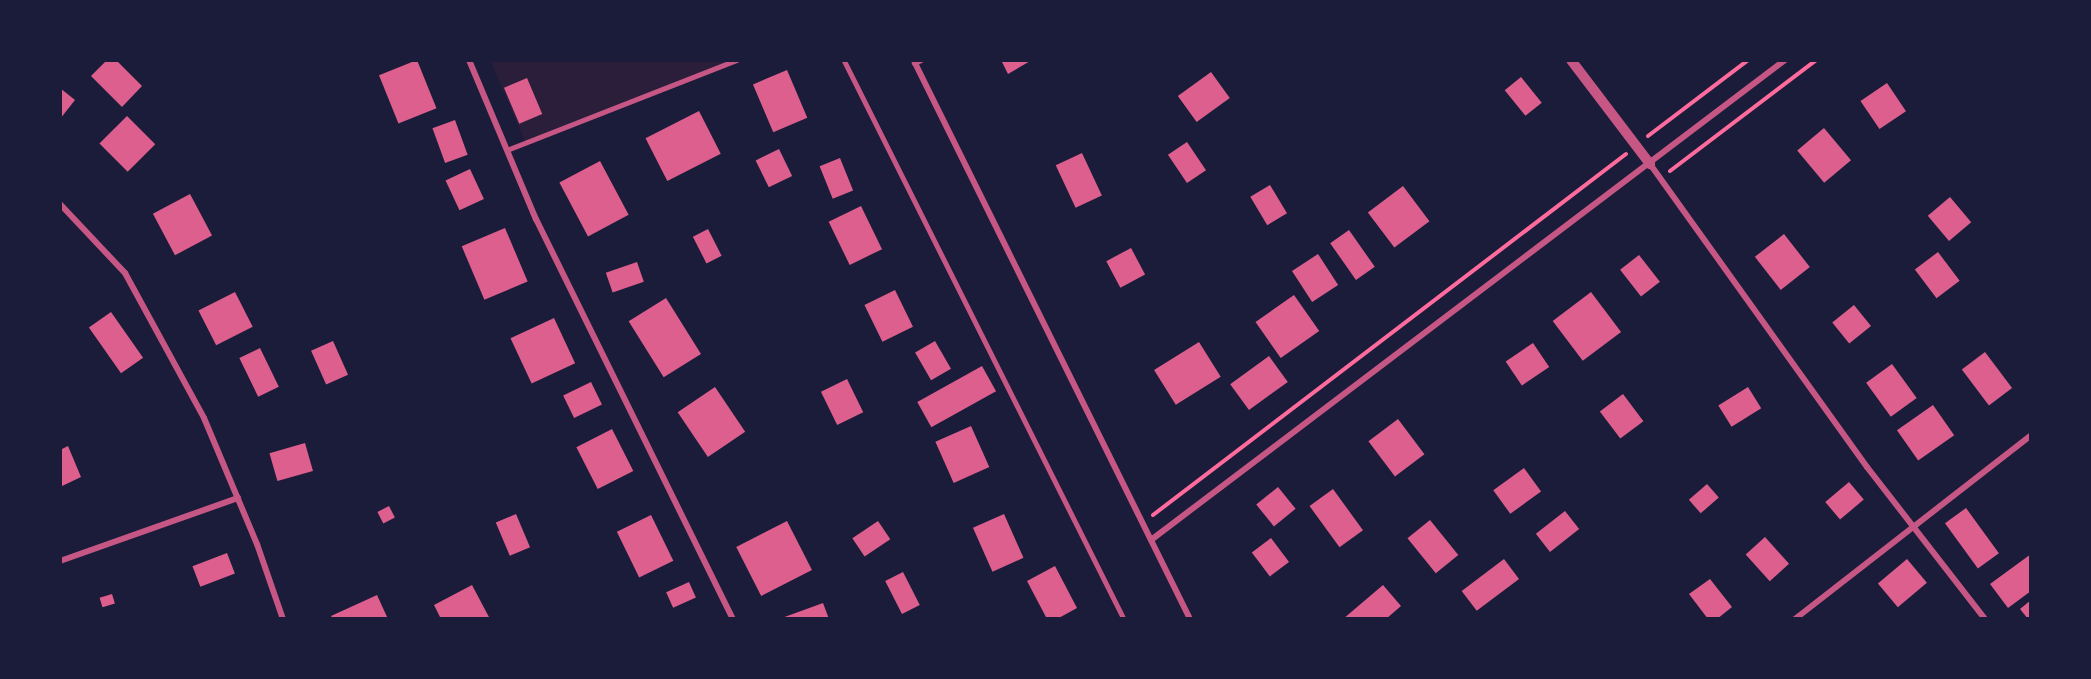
<!DOCTYPE html>
<html>
<head>
<meta charset="utf-8">
<style>
	body { margin:0 }
	#map { position:relative; width:2091px; height:679px; overflow:hidden; background:#1b1b3a; font-family:Montserrat,sans-serif }
	div>[style] { position:absolute }
	[style*='--x'] { left:calc(var(--x)*1px); top:calc(var(--y)*1px); width:calc(var(--w)*1px); rotate:calc(var(--a)*1deg) }
	.green>* { inset:0; background:#2a1e3b }
	.building>* { inset:0; background:#dd5f8e; transform-origin:0 0 }
	.path>* { height:4px; margin:-2px; padding:0 2px; transform-origin:2px; border-radius:2px; background:#ff6b9d }
	.service>* { height:4.5px; margin:-2.25px; padding:0 2.25px; transform-origin:2.25px; border-radius:2.25px; background:#c65784 }
	.minor>* { height:6px; margin:-3px; padding:0 3px; transform-origin:3px; border-radius:3px; background:#c65784 }
	.tertiary>* { height:10px; margin:-5px; padding:0 5px; transform-origin:5px; border-radius:5px; background:#c65784 }
	span { translate:-50% -50%; white-space:nowrap; text-align:center; line-height:1.15; -webkit-text-stroke:4.5px #1b1b3a; paint-order:stroke }
	.frame { position:absolute; inset:0; border:62px solid #1b1b3a; pointer-events:none }
</style>
</head>
<body>
<div id="map">
	<div class="green">
		<div style="clip-path:polygon(490px 60px,732px 60px,527px 146px)"></div>
	</div>
	<div class="building">
		<div style="clip-path:polygon(107px 60px,116px 60px,142px 86px,122px 107px,91px 76px)"></div>
		<div style="left:417px;top:60px;width:52px;height:41px;rotate:68deg"></div>
		<div style="clip-path:polygon(1001px 60px,1032px 60px,1008px 74px)"></div>
		<div style="left:787px;top:70px;width:52px;height:37px;rotate:67deg"></div>
		<div style="left:1211px;top:72px;width:32px;height:41px;rotate:54deg"></div>
		<div style="left:1521px;top:77px;width:33px;height:21px;rotate:51deg"></div>
		<div style="left:527px;top:78px;width:39px;height:25px;rotate:67deg"></div>
		<div style="left:1887px;top:83px;width:34px;height:32px;rotate:56deg"></div>
		<div style="clip-path:polygon(60px 88px,75px 100px,60px 119px)"></div>
		<div style="left:699px;top:111px;width:48px;height:60px;rotate:63deg"></div>
		<div style="left:127px;top:116px;width:40px;height:39px;rotate:45deg"></div>
		<div style="left:455px;top:120px;width:37px;height:24px;rotate:70deg"></div>
		<div style="left:1824px;top:128px;width:42px;height:35px;rotate:50deg"></div>
		<div style="left:1187px;top:142px;width:34px;height:23px;rotate:56deg"></div>
		<div style="left:779px;top:149px;width:30px;height:26px;rotate:64deg"></div>
		<div style="left:1082px;top:153px;width:47px;height:29px;rotate:65deg"></div>
		<div style="left:840px;top:158px;width:35px;height:22px;rotate:68deg"></div>
		<div style="left:600px;top:161px;width:61px;height:46px;rotate:62deg"></div>
		<div style="left:470px;top:169px;width:33px;height:27px;rotate:65deg"></div>
		<div style="left:1270px;top:185px;width:33px;height:23px;rotate:59deg"></div>
		<div style="left:1403px;top:186px;width:44px;height:44px;rotate:53deg"></div>
		<div style="left:190px;top:194px;width:47px;height:42px;rotate:62deg"></div>
		<div style="left:1950px;top:197px;width:33px;height:29px;rotate:50deg"></div>
		<div style="left:861px;top:206px;width:48px;height:36px;rotate:64deg"></div>
		<div style="left:505px;top:228px;width:58px;height:47px;rotate:67deg"></div>
		<div style="left:708px;top:229px;width:30px;height:17px;rotate:63deg"></div>
		<div style="left:1349px;top:230px;width:45px;height:23px;rotate:55deg"></div>
		<div style="left:1784px;top:234px;width:42px;height:37px;rotate:52deg"></div>
		<div style="left:1131px;top:248px;width:30px;height:28px;rotate:62deg"></div>
		<div style="left:1938px;top:252px;width:36px;height:29px;rotate:53deg"></div>
		<div style="left:1318px;top:254px;width:37px;height:31px;rotate:57deg"></div>
		<div style="left:1639px;top:255px;width:34px;height:24px;rotate:52deg"></div>
		<div style="left:637px;top:262px;width:21px;height:33px;rotate:71deg"></div>
		<div style="left:895px;top:290px;width:41px;height:34px;rotate:64deg"></div>
		<div style="left:235px;top:292px;width:39px;height:41px;rotate:63deg"></div>
		<div style="left:1591px;top:292px;width:50px;height:48px;rotate:53deg"></div>
		<div style="left:1294px;top:295px;width:44px;height:47px;rotate:55deg"></div>
		<div style="left:666px;top:298px;width:66px;height:44px;rotate:58deg"></div>
		<div style="left:1854px;top:305px;width:27px;height:28px;rotate:51deg"></div>
		<div style="left:111px;top:312px;width:56px;height:27px;rotate:55deg"></div>
		<div style="left:554px;top:318px;width:50px;height:48px;rotate:65deg"></div>
		<div style="left:333px;top:341px;width:37px;height:24px;rotate:66deg"></div>
		<div style="left:935px;top:341px;width:32px;height:23px;rotate:60deg"></div>
		<div style="left:1199px;top:342px;width:41px;height:53px;rotate:58deg"></div>
		<div style="left:1533px;top:343px;width:29px;height:33px;rotate:56deg"></div>
		<div style="left:260px;top:348px;width:43px;height:23px;rotate:64deg"></div>
		<div style="left:1985px;top:352px;width:45px;height:29px;rotate:53deg"></div>
		<div style="left:1269px;top:356px;width:32px;height:48px;rotate:54deg"></div>
		<div style="left:1892px;top:364px;width:42px;height:32px;rotate:54deg"></div>
		<div style="left:982px;top:366px;width:29px;height:74px;rotate:61deg"></div>
		<div style="left:847px;top:379px;width:37px;height:29px;rotate:64deg"></div>
		<div style="left:591px;top:382px;width:25px;height:31px;rotate:64deg"></div>
		<div style="left:715px;top:387px;width:54px;height:45px;rotate:56deg"></div>
		<div style="left:1748px;top:387px;width:25px;height:35px;rotate:58deg"></div>
		<div style="left:1623px;top:394px;width:34px;height:29px;rotate:53deg"></div>
		<div style="left:1933px;top:405px;width:37px;height:44px;rotate:55deg"></div>
		<div style="left:1398px;top:419px;width:44px;height:37px;rotate:53deg"></div>
		<div style="left:971px;top:426px;width:45px;height:39px;rotate:66deg"></div>
		<div style="left:612px;top:429px;width:47px;height:40px;rotate:63deg"></div>
		<div style="left:305px;top:443px;width:29px;height:37px;rotate:74deg"></div>
		<div style="clip-path:polygon(68px 446px,81px 477px,60px 487px,60px 450px)"></div>
		<div style="left:1524px;top:468px;width:29px;height:38px;rotate:54deg"></div>
		<div style="left:1849px;top:482px;width:23px;height:31px;rotate:50deg"></div>
		<div style="left:1707px;top:484px;width:18px;height:24px;rotate:49deg"></div>
		<div style="left:1278px;top:487px;width:28px;height:28px;rotate:51deg"></div>
		<div style="left:1333px;top:489px;width:51px;height:29px;rotate:54deg"></div>
		<div style="left:389px;top:506px;width:13px;height:13px;rotate:63deg"></div>
		<div style="left:1966px;top:508px;width:56px;height:26px;rotate:54deg"></div>
		<div style="left:1565px;top:511px;width:23px;height:37px;rotate:52deg"></div>
		<div style="left:516px;top:514px;width:36px;height:22px;rotate:67deg"></div>
		<div style="left:1004px;top:514px;width:48px;height:34px;rotate:66deg"></div>
		<div style="left:651px;top:515px;width:51px;height:38px;rotate:64deg"></div>
		<div style="left:1430px;top:520px;width:45px;height:29px;rotate:51deg"></div>
		<div style="left:787px;top:521px;width:55px;height:57px;rotate:63deg"></div>
		<div style="left:878px;top:521px;width:22px;height:31px;rotate:56deg"></div>
		<div style="left:1765px;top:537px;width:36px;height:26px;rotate:48deg"></div>
		<div style="left:1271px;top:538px;width:30px;height:24px;rotate:53deg"></div>
		<div style="left:227px;top:553px;width:22px;height:37px;rotate:69deg"></div>
		<div style="clip-path:polygon(2031px 554px,2031px 591px,2008px 608px,1990px 584px)"></div>
		<div style="left:1504px;top:559px;width:25px;height:53px;rotate:53deg"></div>
		<div style="left:1907px;top:559px;width:31px;height:38px;rotate:50deg"></div>
		<div style="clip-path:polygon(1055px 566px,1077px 608px,1057px 619px,1047px 619px,1027px 581px)"></div>
		<div style="left:903px;top:572px;width:37px;height:20px;rotate:63deg"></div>
		<div style="clip-path:polygon(1710px 579px,1732px 607px,1717px 619px,1708px 619px,1689px 594px)"></div>
		<div style="left:689px;top:582px;width:17px;height:25px;rotate:66deg"></div>
		<div style="clip-path:polygon(472px 585px,490px 619px,441px 619px,434px 605px)"></div>
		<div style="clip-path:polygon(1383px 585px,1401px 606px,1386px 619px,1343px 619px)"></div>
		<div style="left:112px;top:594px;width:10px;height:13px;rotate:73deg"></div>
		<div style="clip-path:polygon(377px 595px,388px 619px,333px 619px,331px 616px)"></div>
		<div style="clip-path:polygon(2031px 600px,2031px 619px,2028px 619px,2020px 609px)"></div>
		<div style="clip-path:polygon(823px 603px,829px 619px,779px 619px)"></div>
	</div>
	<div class="path">
		<div style="--x:1648;--y:136;--w:126;--a:-37.2"></div>
		<div style="--x:1670;--y:171;--w:183;--a:-37.2"></div>
		<div style="--x:1153;--y:515;--w:595;--a:-37.35"></div>
	</div>
	<div class="service">
		<div style="--x:844;--y:60;--w:625;--a:63.39"></div>
		<div style="--x:507;--y:150;--w:247;--a:-21.4"></div>
	</div>
	<div class="minor">
		<div style="--x:469;--y:60;--w:173;--a:67.2"></div>
		<div style="--x:536;--y:219;--w:446;--a:63.8"></div>
		<div style="--x:921;--y:60;--w:7;--a:153"></div>
		<div style="--x:915;--y:63;--w:620;--a:63.68"></div>
		<div style="--x:1650;--y:164;--w:373;--a:54.4"></div>
		<div style="--x:1867;--y:467;--w:192;--a:52.2"></div>
		<div style="--x:60;--y:204;--w:95;--a:46.7"></div>
		<div style="--x:125;--y:273;--w:165;--a:61.4"></div>
		<div style="--x:204;--y:418;--w:137;--a:67.2"></div>
		<div style="--x:257;--y:544;--w:79;--a:70.9"></div>
		<div style="--x:1151;--y:540;--w:795;--a:-37.13"></div>
		<div style="--x:60;--y:561;--w:189;--a:-19.5"></div>
		<div style="--x:1795;--y:619;--w:299;--a:-37.9"></div>
	</div>
	<div class="tertiary">
		<div style="--x:1571;--y:60;--w:131;--a:52.8"></div>
	</div>
	<div class="frame"></div>
</div>
</body>
</html>
